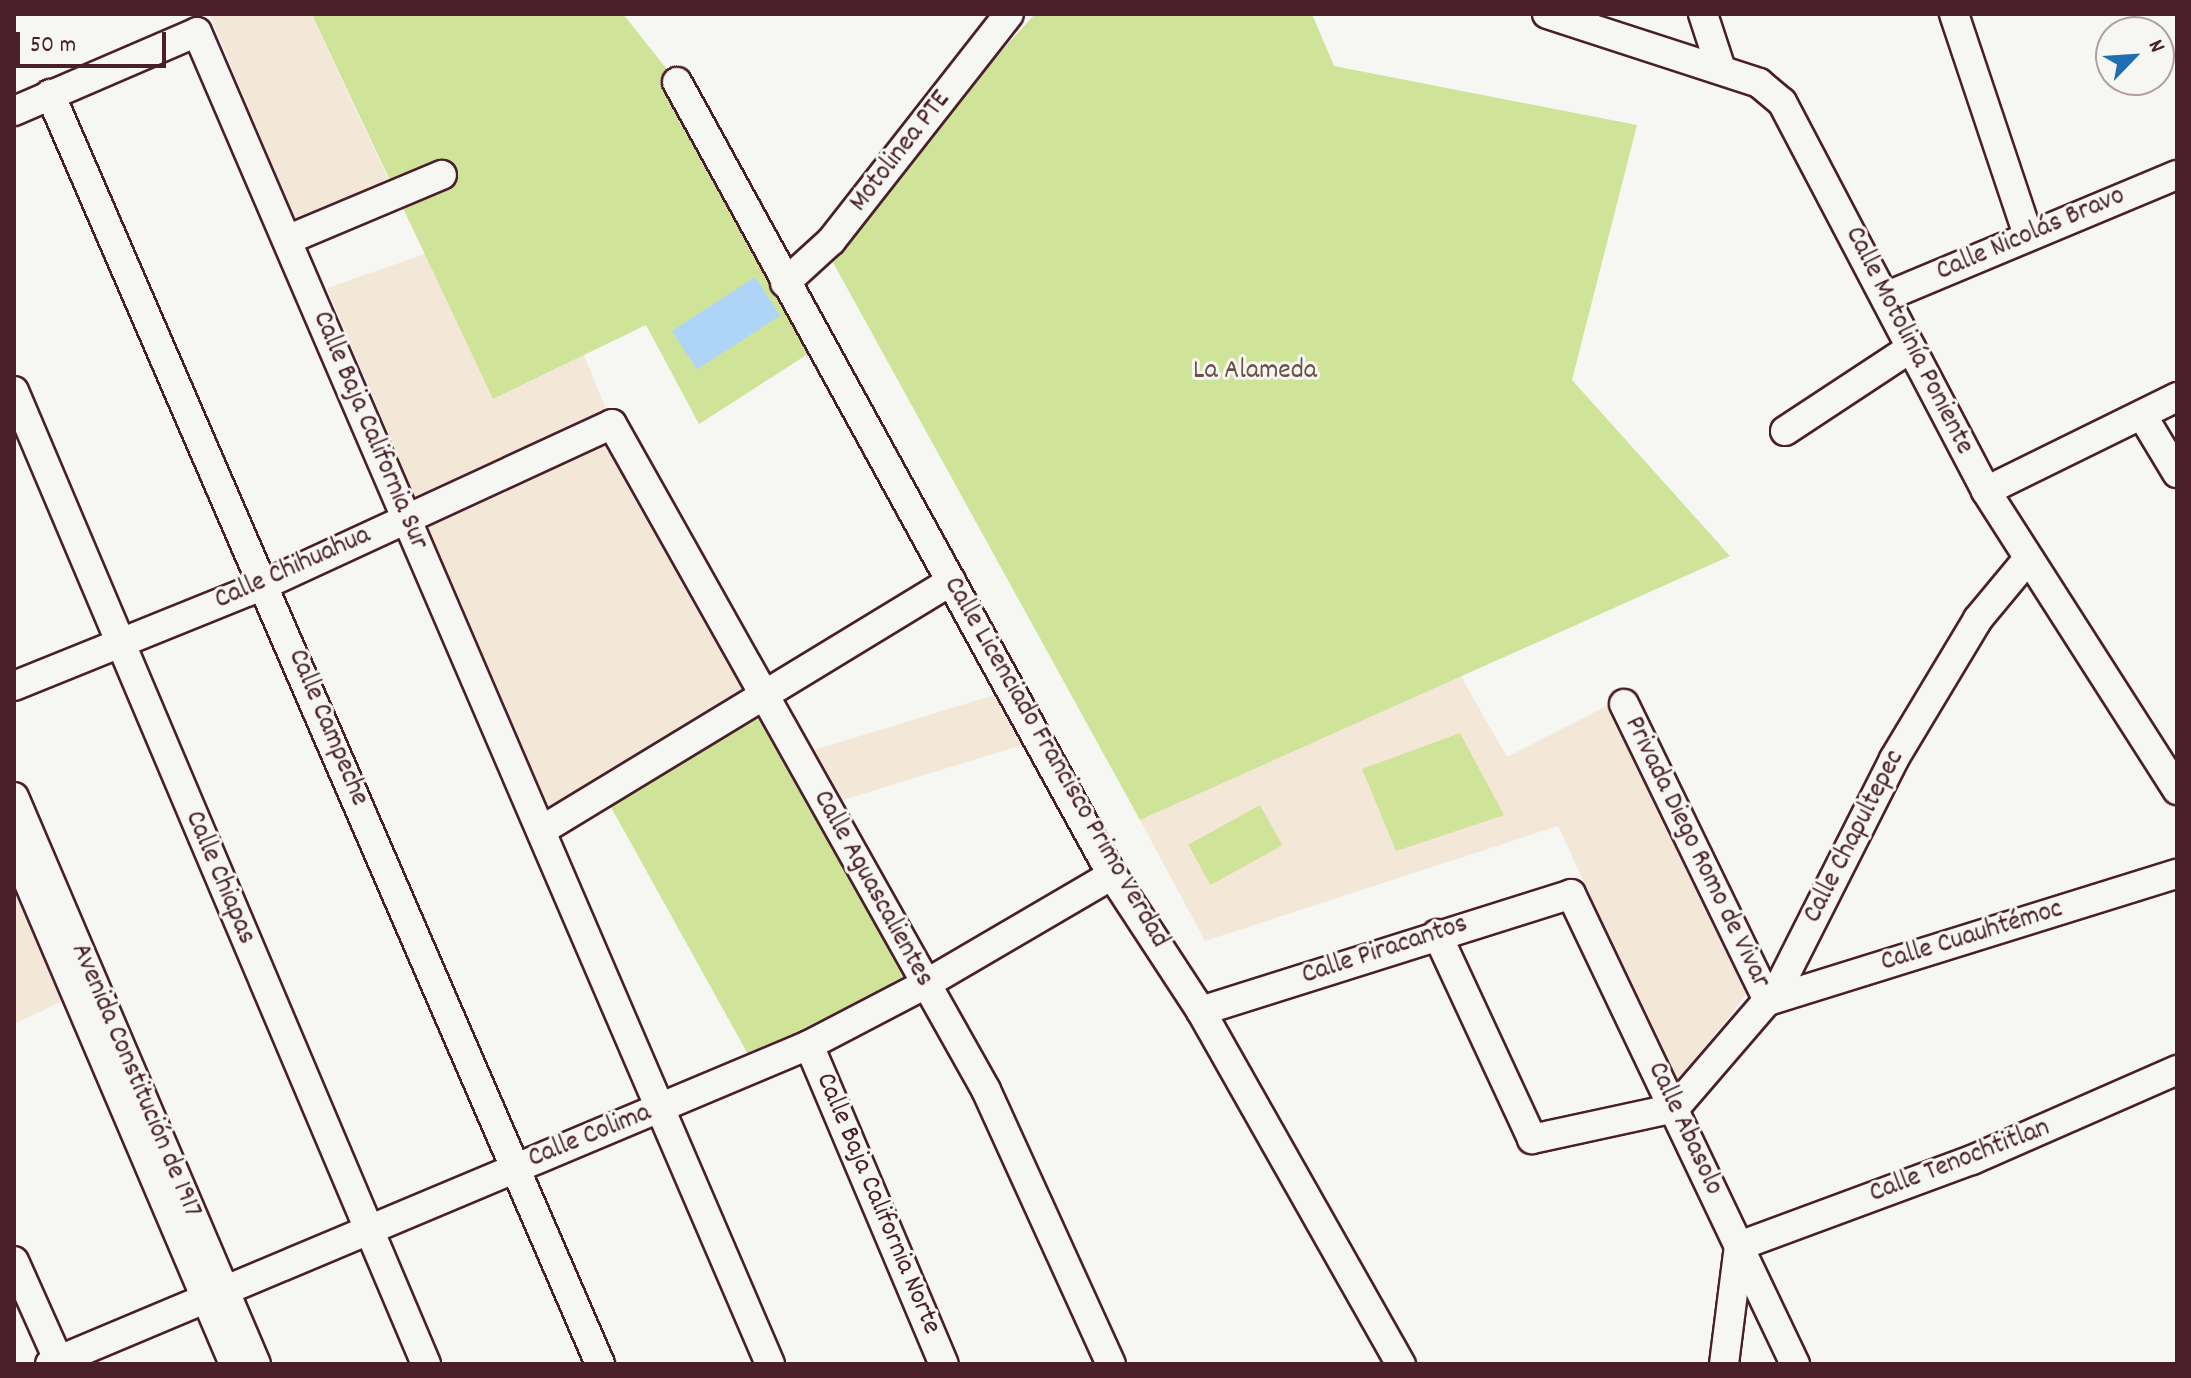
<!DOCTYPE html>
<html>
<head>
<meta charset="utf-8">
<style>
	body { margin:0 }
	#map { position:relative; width:2191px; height:1378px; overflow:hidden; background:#f6f6f2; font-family:Dekko,sans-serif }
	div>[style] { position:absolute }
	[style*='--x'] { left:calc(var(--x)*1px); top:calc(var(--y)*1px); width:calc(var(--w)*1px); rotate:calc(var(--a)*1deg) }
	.built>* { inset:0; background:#f3e7d8; transform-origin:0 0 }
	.green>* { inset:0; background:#cfe499; transform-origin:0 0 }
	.water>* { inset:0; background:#aed4f7; transform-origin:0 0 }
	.roads { filter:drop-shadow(2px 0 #4a1f2b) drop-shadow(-2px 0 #4a1f2b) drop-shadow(0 2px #4a1f2b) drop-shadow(0 -2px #4a1f2b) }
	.minor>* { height:28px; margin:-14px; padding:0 14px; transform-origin:14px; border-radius:14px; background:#f6f6f2 }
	span { translate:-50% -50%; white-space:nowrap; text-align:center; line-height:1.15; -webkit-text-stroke:6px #f6f6f2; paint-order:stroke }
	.street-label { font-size:28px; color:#4a1f2b }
	.park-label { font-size:28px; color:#6b5046 }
	.frame { position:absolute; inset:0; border:16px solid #4a1f2b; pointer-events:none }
	.north { position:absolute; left:2095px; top:16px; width:80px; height:80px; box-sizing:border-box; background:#f6f6f2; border:2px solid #b1a0a2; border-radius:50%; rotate:65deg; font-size:22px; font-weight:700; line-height:32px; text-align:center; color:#4a1f2b }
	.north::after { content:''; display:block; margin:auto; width:28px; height:36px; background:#1f6fb2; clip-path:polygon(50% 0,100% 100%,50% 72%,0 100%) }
	.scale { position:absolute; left:16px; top:32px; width:150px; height:36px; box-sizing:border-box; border:4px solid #4a1f2b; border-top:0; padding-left:10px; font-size:24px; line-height:28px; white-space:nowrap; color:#4a1f2b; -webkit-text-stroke:6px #f6f6f2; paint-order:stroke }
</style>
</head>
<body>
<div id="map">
	<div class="built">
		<div style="clip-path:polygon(321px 14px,313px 18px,390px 183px,297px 224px,210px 15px)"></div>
		<div style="clip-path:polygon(425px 254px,493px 399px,584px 355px,612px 424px,765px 695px,542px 830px,407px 518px,421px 511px,327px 288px)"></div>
		<div style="clip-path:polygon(1460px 675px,1507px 757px,1613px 703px,1757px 981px,1677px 1082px,1558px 826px,1205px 941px,1140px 820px)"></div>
		<div style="left:1014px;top:689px;width:56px;height:221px;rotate:73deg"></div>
		<div style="clip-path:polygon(14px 866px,69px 998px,14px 1024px)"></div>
	</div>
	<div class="green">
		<div style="clip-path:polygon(321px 14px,623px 14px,677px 82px,822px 345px,699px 424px,646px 325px,493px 399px,313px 17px)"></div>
		<div style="clip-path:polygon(1035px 14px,1312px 14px,1334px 66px,1637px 125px,1572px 380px,1730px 556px,1140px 820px,824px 246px)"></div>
		<div style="left:765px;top:695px;width:331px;height:189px;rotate:61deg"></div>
		<div style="clip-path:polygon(1460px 733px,1504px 815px,1396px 851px,1362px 769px)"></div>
		<div style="left:1260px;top:805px;width:46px;height:82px;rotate:61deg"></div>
	</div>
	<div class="water">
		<div style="left:755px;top:277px;width:46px;height:99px;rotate:57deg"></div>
	</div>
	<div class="roads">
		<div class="minor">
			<div style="--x:1547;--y:14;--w:223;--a:18"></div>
			<div style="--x:1759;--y:83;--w:30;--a:40"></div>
			<div style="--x:1782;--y:102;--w:439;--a:62.3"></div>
			<div style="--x:1986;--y:491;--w:355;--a:57.4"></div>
			<div style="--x:1703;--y:14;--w:58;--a:71.9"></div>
			<div style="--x:1954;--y:14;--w:233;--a:71.5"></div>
			<div style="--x:677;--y:82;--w:904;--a:61.25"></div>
			<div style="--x:1112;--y:875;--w:163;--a:56.8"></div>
			<div style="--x:1201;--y:1011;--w:406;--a:60.5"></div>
			<div style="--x:50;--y:94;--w:1384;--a:66.58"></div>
			<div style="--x:14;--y:111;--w:199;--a:-23.3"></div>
			<div style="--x:197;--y:32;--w:1450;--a:66.72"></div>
			<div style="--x:287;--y:240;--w:168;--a:-22.8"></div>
			<div style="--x:785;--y:283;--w:62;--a:-42.4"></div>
			<div style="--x:831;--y:241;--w:288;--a:-51.9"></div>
			<div style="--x:1885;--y:297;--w:316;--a:-22.7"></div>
			<div style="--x:14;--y:391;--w:1057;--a:67.05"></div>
			<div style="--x:2142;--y:415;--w:68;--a:58.9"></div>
			<div style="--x:1785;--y:431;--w:151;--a:-33.4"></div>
			<div style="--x:1986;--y:491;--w:213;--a:-26.2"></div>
			<div style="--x:14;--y:686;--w:272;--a:-22"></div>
			<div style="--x:266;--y:584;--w:381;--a:-24.8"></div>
			<div style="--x:612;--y:424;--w:764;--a:60.68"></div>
			<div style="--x:986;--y:1090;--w:301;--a:65.5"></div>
			<div style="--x:1624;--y:704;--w:330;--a:64.1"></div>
			<div style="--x:1768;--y:1001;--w:428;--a:-17.3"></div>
			<div style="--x:14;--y:797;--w:616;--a:66.89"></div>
			<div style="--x:542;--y:830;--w:479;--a:-31.3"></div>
			<div style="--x:14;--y:848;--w:561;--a:66.91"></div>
			<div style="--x:1437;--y:934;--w:226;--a:65.1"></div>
			<div style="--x:1532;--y:1139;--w:146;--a:-12.2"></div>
			<div style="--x:1675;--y:1108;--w:160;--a:-49.3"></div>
			<div style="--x:1779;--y:987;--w:255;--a:-63.2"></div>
			<div style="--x:1894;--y:759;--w:163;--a:-59"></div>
			<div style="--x:1978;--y:619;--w:77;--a:-50.3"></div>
			<div style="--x:1201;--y:1011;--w:388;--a:-17.5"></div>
			<div style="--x:1571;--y:894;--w:521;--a:64.52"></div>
			<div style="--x:809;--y:1045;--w:346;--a:67.1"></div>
			<div style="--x:14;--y:1261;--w:113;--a:65.9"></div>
			<div style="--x:50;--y:1364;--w:823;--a:-22.8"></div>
			<div style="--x:809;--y:1045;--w:130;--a:-27.6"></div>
			<div style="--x:924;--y:985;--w:218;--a:-30.3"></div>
			<div style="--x:1724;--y:1364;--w:119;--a:-82.8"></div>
			<div style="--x:1739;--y:1246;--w:248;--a:-20.3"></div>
			<div style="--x:1972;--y:1160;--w:224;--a:-23.7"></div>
		</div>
	</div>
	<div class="street-label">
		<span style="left:901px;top:152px;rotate:-52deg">Motolinea PTE</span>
		<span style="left:2031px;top:235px;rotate:-23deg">Calle Nicolás Bravo</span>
		<span style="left:1908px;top:341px;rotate:63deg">Calle Motolinía Poniente</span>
		<span style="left:369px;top:431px;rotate:67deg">Calle Baja California Sur</span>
		<span style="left:293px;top:569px;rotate:-24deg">Calle Chihuahua</span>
		<span style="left:327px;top:728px;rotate:67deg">Calle Campeche</span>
		<span style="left:1055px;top:763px;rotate:60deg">Calle Licenciado Francisco Primo Verdad</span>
		<span style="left:1855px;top:837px;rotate:-63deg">Calle Chapultepec</span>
		<span style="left:1696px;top:853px;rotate:64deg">Privada Diego Romo de Vivar</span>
		<span style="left:219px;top:878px;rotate:67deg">Calle Chiapas</span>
		<span style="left:872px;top:889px;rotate:61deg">Calle Aguascalientes</span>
		<span style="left:1972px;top:937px;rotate:-17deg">Calle Cuauhtémoc</span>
		<span style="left:1385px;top:951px;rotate:-18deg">Calle Piracantos</span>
		<span style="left:135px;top:1081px;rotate:67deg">Avenida Constitución de 1917</span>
		<span style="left:1684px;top:1129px;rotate:65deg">Calle Abasolo</span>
		<span style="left:590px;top:1137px;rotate:-22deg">Calle Colima</span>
		<span style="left:1960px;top:1162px;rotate:-21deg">Calle Tenochtitlan</span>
		<span style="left:877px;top:1204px;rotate:67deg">Calle Baja California Norte</span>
	</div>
	<div class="park-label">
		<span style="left:1255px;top:372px">La Alameda</span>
	</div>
	<div class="frame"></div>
	<div class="north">N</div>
	<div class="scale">50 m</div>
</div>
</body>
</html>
